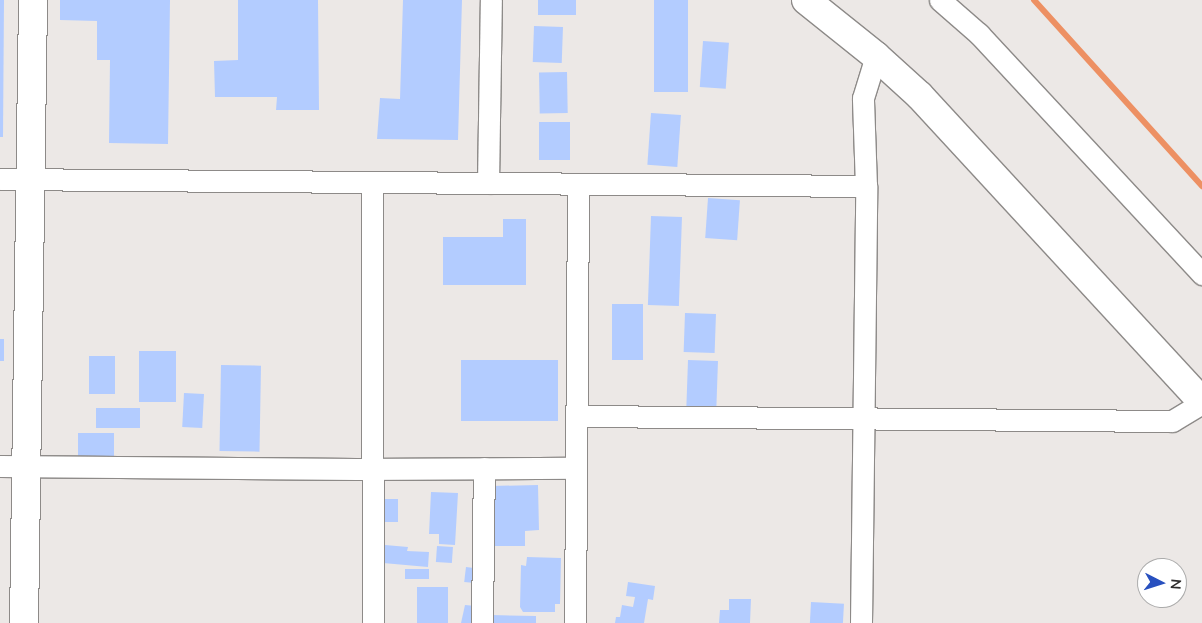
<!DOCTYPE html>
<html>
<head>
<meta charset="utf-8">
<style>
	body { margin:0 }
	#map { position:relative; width:1202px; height:623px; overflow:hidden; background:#ece8e6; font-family:Mulish,sans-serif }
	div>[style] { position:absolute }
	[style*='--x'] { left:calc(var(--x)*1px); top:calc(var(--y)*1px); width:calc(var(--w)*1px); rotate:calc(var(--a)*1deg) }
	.stream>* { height:6px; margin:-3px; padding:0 3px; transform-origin:3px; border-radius:3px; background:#ed9063 }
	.building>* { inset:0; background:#b3ccff; transform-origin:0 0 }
	.roads { filter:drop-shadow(1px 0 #8d8a88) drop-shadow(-1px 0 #8d8a88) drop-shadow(0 1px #8d8a88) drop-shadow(0 -1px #8d8a88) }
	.street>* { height:21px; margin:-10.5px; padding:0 10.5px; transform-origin:10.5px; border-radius:10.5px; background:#fff }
	.secondary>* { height:28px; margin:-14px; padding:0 14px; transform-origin:14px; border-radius:14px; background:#fff }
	span { translate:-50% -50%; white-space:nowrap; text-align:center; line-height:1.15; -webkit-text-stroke:5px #fff; paint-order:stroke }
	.north { position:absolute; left:1137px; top:558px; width:50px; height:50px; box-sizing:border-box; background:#fff; border:1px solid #ababab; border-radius:50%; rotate:95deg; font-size:14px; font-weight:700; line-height:20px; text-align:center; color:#2e2c2c }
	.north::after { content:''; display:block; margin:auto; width:18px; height:22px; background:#2850bf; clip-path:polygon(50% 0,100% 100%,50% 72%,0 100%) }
</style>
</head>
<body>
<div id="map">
	<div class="stream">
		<div style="--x:1034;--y:0;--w:251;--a:47.9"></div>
	</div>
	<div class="building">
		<div style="clip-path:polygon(0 0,4px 0,3px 137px,0 137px)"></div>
		<div style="clip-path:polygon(60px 0,170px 0,168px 144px,109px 143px,110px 60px,97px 60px,97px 21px,60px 20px)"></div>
		<div style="clip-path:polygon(238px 0,318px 0,319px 110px,276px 110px,277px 97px,215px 97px,214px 61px,238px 60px)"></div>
		<div style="clip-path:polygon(403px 0,462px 0,458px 140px,377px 139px,380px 98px,400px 99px)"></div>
		<div style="left:538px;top:0;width:38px;height:15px"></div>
		<div style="left:654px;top:0;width:34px;height:92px"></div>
		<div style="left:534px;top:26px;width:29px;height:36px;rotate:2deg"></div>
		<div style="left:703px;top:41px;width:26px;height:46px;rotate:4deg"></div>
		<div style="left:567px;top:72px;width:41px;height:28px;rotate:89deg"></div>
		<div style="left:651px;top:113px;width:30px;height:52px;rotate:4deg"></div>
		<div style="left:539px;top:122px;width:31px;height:38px"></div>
		<div style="left:708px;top:198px;width:32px;height:40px;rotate:4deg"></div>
		<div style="left:651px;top:216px;width:31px;height:89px;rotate:2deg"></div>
		<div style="clip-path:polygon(503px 219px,526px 219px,526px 285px,443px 285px,443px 237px,503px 237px)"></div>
		<div style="left:612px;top:304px;width:31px;height:56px"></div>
		<div style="left:685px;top:313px;width:31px;height:39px;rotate:2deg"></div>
		<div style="left:0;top:339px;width:4px;height:22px"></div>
		<div style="left:139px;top:351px;width:37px;height:51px"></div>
		<div style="left:89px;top:356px;width:26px;height:38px"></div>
		<div style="left:461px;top:360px;width:97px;height:61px"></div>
		<div style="left:688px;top:360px;width:30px;height:46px;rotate:2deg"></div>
		<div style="left:221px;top:365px;width:40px;height:86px;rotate:1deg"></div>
		<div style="left:184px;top:393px;width:20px;height:34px;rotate:3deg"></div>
		<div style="left:96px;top:408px;width:44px;height:20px"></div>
		<div style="left:78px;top:433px;width:36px;height:23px"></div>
		<div style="clip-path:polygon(538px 485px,539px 530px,525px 531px,525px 546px,492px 546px,491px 486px)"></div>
		<div style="clip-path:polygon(431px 492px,458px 493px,455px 545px,439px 544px,439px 534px,429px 534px)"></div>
		<div style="left:381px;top:499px;width:17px;height:23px"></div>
		<div style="clip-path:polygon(385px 545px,408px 547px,407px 551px,429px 552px,428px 567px,383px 563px)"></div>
		<div style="left:437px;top:546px;width:16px;height:16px;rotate:4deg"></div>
		<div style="clip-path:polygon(527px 557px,561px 558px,560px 604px,555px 604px,555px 612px,523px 612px,520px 607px,521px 565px,526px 566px)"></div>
		<div style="left:466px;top:567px;width:8px;height:15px;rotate:7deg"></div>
		<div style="left:405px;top:569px;width:24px;height:10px"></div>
		<div style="clip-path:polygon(628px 582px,655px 586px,653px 600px,648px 599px,644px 623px,615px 623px,616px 617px,620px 617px,622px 605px,633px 607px,635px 597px,626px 596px)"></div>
		<div style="left:417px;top:587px;width:31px;height:36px"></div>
		<div style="clip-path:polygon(729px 599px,751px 599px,750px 623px,719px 623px,720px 610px,729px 610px)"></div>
		<div style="left:811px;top:602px;width:33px;height:21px;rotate:3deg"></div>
		<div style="clip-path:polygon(465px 605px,476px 606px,475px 623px,461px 623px)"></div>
		<div style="clip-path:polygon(491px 615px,536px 616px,536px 623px,490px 623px)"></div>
	</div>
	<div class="roads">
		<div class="street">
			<div style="--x:940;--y:0;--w:52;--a:41.1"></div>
			<div style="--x:979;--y:34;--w:328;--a:47.1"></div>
			<div style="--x:0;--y:179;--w:866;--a:0.46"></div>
			<div style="--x:372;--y:182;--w:441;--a:89.9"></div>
			<div style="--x:488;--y:183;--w:183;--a:-89.1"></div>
			<div style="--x:577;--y:416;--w:595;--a:0.48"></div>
			<div style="--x:1172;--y:421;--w:35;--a:-31"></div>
			<div style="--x:0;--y:466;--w:356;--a:0.5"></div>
			<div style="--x:356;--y:469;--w:220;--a:-0.3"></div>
			<div style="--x:482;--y:623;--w:155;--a:-89.3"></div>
			<div style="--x:575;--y:623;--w:439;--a:-89.6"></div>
			<div style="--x:861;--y:623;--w:437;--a:-89.3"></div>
			<div style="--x:866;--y:186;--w:88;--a:-92"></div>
			<div style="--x:863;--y:98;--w:44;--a:-72.8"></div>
		</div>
		<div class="secondary">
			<div style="--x:806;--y:0;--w:90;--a:38.7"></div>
			<div style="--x:876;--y:56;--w:59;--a:42.3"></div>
			<div style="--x:920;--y:96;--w:416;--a:47.3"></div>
			<div style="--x:24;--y:623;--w:623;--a:-89.17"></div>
		</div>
	</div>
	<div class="north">N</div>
</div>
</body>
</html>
